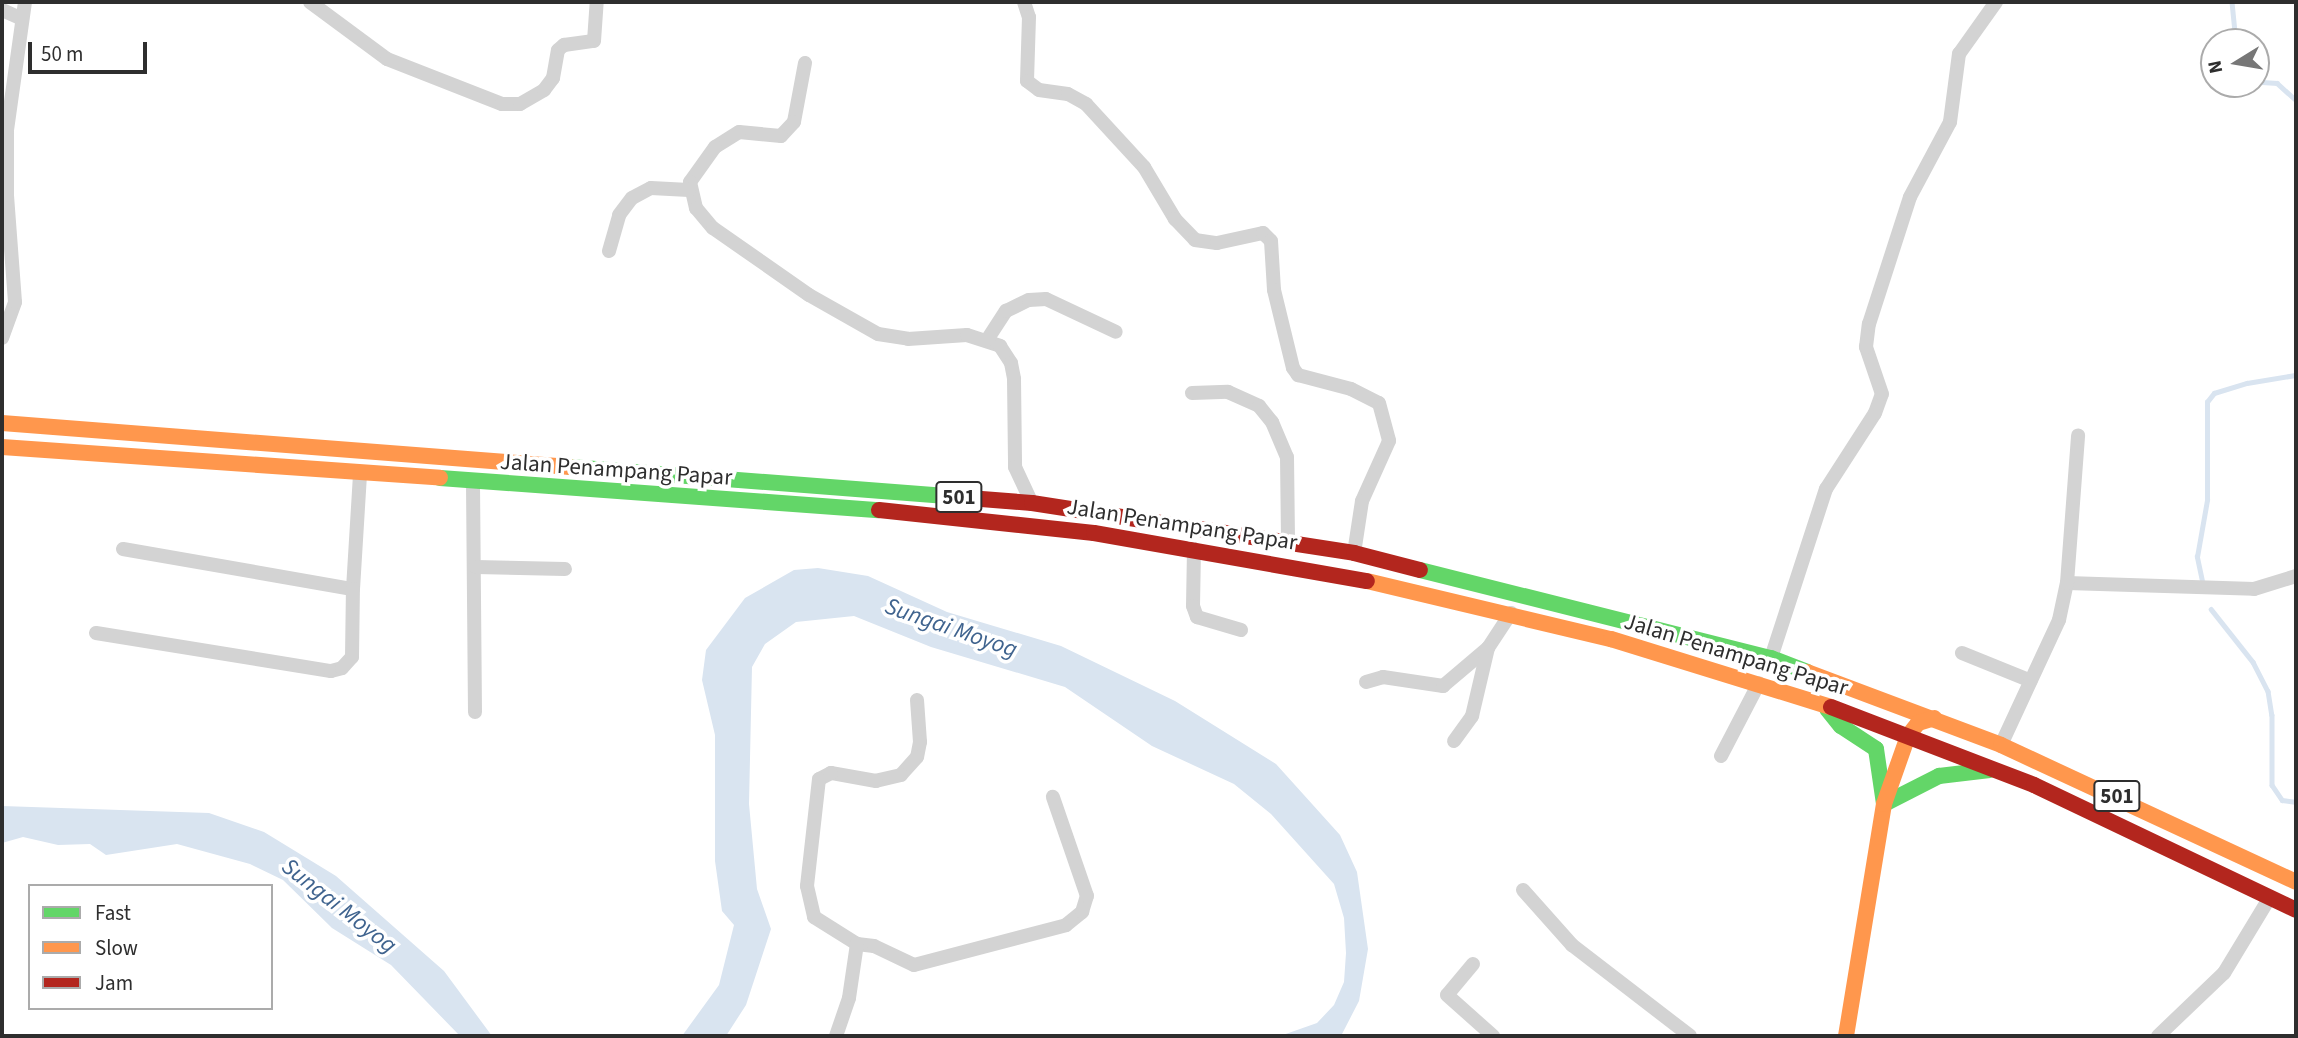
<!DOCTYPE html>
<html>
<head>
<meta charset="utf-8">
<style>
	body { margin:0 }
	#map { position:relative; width:2298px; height:1038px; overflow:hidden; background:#fff; font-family:"Source Sans 3",sans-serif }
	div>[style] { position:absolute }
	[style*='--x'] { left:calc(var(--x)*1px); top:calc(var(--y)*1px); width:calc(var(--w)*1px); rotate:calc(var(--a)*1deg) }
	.water>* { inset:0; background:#d9e4f0 }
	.stream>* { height:4.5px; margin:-2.25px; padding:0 2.25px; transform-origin:2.25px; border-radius:2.25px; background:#d9e4f0 }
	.street>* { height:14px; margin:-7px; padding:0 7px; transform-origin:7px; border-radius:7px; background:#d3d3d3 }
	.fast>* { height:16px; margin:-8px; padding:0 8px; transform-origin:8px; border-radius:8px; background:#63d668 }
	.slow>* { height:16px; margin:-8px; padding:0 8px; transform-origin:8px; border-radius:8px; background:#ff974d }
	.jam>* { height:16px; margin:-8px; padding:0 8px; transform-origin:8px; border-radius:8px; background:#b3261e }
	span { translate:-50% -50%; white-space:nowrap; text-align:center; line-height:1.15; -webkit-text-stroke:7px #fff; paint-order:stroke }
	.shield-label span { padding:2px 5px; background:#fff; border:2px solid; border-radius:5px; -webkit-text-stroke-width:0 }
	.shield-label { font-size:21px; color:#2e2e2e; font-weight:700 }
	.street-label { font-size:23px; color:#2e2e2e }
	.water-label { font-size:24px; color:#3f638e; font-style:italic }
	.frame { position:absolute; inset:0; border:4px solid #2e2e2e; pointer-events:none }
	.legend { position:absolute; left:28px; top:884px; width:245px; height:126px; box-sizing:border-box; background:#fff; border:2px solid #ababab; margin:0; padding:9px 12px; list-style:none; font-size:21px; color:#2e2e2e }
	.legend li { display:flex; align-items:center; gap:14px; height:35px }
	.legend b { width:35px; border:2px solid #ababab }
	.north { position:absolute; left:2200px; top:28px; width:70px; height:70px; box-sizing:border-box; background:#fff; border:2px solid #ababab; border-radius:50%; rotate:259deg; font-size:19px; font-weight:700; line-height:28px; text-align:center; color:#2e2e2e }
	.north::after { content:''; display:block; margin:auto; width:24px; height:32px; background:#777; clip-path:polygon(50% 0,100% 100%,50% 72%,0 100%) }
	.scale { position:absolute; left:28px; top:42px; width:119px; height:32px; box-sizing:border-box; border:4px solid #2e2e2e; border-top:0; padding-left:9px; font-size:21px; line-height:24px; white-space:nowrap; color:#2e2e2e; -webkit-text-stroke:5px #fff; paint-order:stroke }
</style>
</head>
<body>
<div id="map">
	<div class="water">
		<div style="clip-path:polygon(818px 568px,868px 576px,947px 612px,1061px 646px,1175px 701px,1276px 764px,1340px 835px,1357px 872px,1368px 949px,1359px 1001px,1341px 1036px,1280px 1036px,1317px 1023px,1334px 1005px,1344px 982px,1346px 953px,1344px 918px,1334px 884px,1271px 814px,1234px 784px,1152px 746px,1065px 687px,931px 647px,854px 616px,796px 622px,765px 644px,752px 667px,749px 804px,757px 889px,771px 929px,746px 1005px,726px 1036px,682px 1036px,719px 985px,734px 925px,722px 911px,715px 861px,715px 735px,702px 680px,706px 650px,745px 598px,794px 570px)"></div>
		<div style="clip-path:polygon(2px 806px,209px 813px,264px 832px,336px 876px,444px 971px,492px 1036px,460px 1036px,391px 965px,332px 928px,283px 880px,250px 864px,177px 844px,106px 855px,90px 844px,58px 845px,23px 837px,2px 843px)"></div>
	</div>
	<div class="stream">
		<div style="--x:2232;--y:2;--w:40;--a:84.3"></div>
		<div style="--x:2256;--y:75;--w:9;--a:49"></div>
		<div style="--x:2262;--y:82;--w:15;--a:4"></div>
		<div style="--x:2277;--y:83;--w:25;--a:42"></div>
		<div style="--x:2202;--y:581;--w:25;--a:-102"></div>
		<div style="--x:2197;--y:557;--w:58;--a:-80"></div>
		<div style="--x:2207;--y:500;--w:98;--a:-90"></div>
		<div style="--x:2207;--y:402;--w:11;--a:-52"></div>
		<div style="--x:2214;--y:393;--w:34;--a:-17"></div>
		<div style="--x:2247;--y:383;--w:50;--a:-9.3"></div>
		<div style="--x:2211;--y:609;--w:68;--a:51.6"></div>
		<div style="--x:2253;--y:662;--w:33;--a:63"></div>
		<div style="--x:2268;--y:691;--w:24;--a:81"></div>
		<div style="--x:2272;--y:715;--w:70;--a:90"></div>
		<div style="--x:2272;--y:785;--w:18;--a:56"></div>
		<div style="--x:2282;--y:800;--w:14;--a:8"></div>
	</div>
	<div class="street">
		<div style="--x:310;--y:2;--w:96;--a:36.5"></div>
		<div style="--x:387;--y:59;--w:123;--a:21.4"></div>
		<div style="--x:502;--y:104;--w:18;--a:0"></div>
		<div style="--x:520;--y:104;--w:28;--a:-30"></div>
		<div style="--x:544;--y:90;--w:15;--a:-53"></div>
		<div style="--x:553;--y:78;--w:28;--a:-80"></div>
		<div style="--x:558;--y:50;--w:8;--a:-40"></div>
		<div style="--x:564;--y:45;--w:30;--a:-8"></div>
		<div style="--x:594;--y:41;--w:39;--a:-86"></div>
		<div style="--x:1024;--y:2;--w:16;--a:72"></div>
		<div style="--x:1029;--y:17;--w:64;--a:91.8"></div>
		<div style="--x:1027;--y:81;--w:15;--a:37"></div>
		<div style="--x:1039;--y:90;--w:29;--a:8"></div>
		<div style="--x:1068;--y:94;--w:21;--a:29"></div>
		<div style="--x:1086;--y:104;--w:86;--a:47.4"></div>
		<div style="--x:1144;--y:167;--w:61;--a:59.2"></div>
		<div style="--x:1175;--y:219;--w:29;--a:46"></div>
		<div style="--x:1195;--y:240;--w:22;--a:8"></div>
		<div style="--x:1217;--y:243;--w:47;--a:-12.3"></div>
		<div style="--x:1263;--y:233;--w:11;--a:45"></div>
		<div style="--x:1271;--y:241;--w:49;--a:86.5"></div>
		<div style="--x:1274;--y:290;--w:80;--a:76.3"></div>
		<div style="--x:1293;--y:368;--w:9;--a:54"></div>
		<div style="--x:1298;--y:375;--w:55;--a:14.8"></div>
		<div style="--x:1351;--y:389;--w:31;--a:27"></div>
		<div style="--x:1379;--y:403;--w:39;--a:75"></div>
		<div style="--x:1389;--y:441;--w:66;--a:114.2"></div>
		<div style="--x:1362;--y:501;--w:53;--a:98.7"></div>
		<div style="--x:2;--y:10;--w:22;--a:24"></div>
		<div style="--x:805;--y:63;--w:60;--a:100.6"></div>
		<div style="--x:794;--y:122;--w:19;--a:133"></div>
		<div style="--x:781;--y:136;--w:42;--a:-174.6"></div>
		<div style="--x:739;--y:132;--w:28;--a:148"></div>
		<div style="--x:715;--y:147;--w:43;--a:125.5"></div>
		<div style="--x:690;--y:182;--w:27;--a:77"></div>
		<div style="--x:696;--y:208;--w:26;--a:50"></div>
		<div style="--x:713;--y:228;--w:117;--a:34.9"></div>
		<div style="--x:809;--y:295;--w:79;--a:29.5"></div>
		<div style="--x:878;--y:334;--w:30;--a:9"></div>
		<div style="--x:908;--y:339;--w:59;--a:-3.9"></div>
		<div style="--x:967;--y:335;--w:35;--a:18"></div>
		<div style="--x:1000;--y:346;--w:20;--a:57"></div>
		<div style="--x:1011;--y:363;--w:16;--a:79"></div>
		<div style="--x:1014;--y:379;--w:88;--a:89.3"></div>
		<div style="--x:1015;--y:467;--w:40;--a:65"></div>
		<div style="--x:609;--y:251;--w:37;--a:-74"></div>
		<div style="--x:619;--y:215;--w:21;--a:-53"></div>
		<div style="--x:632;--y:198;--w:21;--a:-28"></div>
		<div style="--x:651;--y:188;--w:38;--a:3"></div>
		<div style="--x:2;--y:338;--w:38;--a:-70"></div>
		<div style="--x:15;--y:302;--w:107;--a:-94.3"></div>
		<div style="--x:7;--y:195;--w:65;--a:-90"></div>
		<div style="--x:7;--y:130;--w:129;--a:-82"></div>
		<div style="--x:987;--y:340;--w:35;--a:-57"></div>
		<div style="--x:1006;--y:311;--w:25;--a:-26"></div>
		<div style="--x:1029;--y:300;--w:17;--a:-3"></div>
		<div style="--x:1046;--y:299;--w:77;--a:25.2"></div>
		<div style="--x:1192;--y:393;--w:36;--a:-2"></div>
		<div style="--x:1228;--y:392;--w:34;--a:24"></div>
		<div style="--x:1259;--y:406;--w:21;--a:51"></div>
		<div style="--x:1272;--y:422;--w:38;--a:67"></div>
		<div style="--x:1287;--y:457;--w:84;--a:89.3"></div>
		<div style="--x:473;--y:484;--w:228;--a:89.5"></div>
		<div style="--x:123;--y:549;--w:233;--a:9.9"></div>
		<div style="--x:353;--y:589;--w:113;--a:-86.5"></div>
		<div style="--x:1194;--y:549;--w:57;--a:91"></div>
		<div style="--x:1193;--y:606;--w:12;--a:70"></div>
		<div style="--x:1197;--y:617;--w:46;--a:16.5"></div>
		<div style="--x:476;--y:567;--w:89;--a:1.3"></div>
		<div style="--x:2067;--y:583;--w:187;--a:1.8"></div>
		<div style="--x:2254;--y:589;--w:44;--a:-17.2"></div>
		<div style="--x:96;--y:633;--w:238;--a:9.2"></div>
		<div style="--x:331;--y:671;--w:11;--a:-15"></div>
		<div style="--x:342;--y:668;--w:15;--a:-48"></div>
		<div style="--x:352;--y:657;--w:68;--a:-89.2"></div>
		<div style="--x:1962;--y:653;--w:74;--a:22.1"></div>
		<div style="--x:1771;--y:658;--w:178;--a:-72"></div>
		<div style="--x:1826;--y:489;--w:90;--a:-57.2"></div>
		<div style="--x:1875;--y:413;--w:20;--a:-70"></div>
		<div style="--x:1882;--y:394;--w:50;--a:-108.8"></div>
		<div style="--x:1866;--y:347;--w:23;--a:-83"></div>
		<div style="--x:1869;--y:324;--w:133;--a:-72.1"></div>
		<div style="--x:1910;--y:197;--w:85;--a:-61.9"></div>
		<div style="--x:1950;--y:122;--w:69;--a:-82.5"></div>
		<div style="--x:1959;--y:54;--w:64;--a:-54.6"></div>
		<div style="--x:1366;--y:682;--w:18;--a:-16"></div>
		<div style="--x:1383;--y:677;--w:61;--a:8.5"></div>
		<div style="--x:1443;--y:686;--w:59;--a:-40.2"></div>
		<div style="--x:1488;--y:648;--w:42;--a:-56.7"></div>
		<div style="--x:917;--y:700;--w:42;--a:85.9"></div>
		<div style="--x:920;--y:742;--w:15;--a:101"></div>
		<div style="--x:917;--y:757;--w:24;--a:132"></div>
		<div style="--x:901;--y:775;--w:26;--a:167"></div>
		<div style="--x:876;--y:781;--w:46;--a:-169.9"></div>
		<div style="--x:831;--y:773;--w:13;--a:153"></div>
		<div style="--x:819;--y:779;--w:108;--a:96.4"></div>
		<div style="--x:807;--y:886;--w:32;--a:77"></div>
		<div style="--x:814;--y:917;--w:51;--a:32.1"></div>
		<div style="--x:857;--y:944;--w:17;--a:7"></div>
		<div style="--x:874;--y:946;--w:44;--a:25.4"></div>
		<div style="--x:914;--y:965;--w:157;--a:-14.7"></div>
		<div style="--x:1066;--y:925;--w:21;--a:-39"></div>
		<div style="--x:1082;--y:912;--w:17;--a:-73"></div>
		<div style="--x:1087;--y:896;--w:105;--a:-109"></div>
		<div style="--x:1454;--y:741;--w:31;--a:-54"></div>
		<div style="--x:1472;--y:716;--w:70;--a:-76.8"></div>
		<div style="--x:2001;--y:745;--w:138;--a:-65.1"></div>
		<div style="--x:2059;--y:620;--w:38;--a:-78"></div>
		<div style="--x:2067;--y:583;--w:148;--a:-85.7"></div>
		<div style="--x:1721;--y:756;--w:82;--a:-62.5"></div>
		<div style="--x:1523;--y:890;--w:74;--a:48.3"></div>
		<div style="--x:1572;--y:945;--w:149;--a:37.6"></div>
		<div style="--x:1473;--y:964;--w:40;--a:130"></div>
		<div style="--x:1447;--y:995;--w:62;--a:41.7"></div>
		<div style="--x:836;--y:1036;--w:40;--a:-71.1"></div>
		<div style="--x:849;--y:998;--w:55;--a:-81.6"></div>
		<div style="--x:2158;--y:1036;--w:91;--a:-43.7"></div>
		<div style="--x:2224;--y:973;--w:89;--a:-58.8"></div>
	</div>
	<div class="fast">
		<div style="--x:570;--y:467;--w:387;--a:4.4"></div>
		<div style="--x:440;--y:478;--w:440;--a:4.2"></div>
		<div style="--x:1420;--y:570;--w:362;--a:14.1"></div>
		<div style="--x:1771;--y:658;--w:39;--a:21"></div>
		<div style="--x:1827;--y:709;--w:22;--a:51"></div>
		<div style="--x:1841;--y:726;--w:42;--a:33.3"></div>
		<div style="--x:1876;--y:749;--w:56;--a:81.7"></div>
		<div style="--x:1884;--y:804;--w:62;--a:-27"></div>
		<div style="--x:1939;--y:776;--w:51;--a:-6.7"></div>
	</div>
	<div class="slow">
		<div style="--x:2;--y:423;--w:570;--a:4.43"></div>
		<div style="--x:2;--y:447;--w:439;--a:4"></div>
		<div style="--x:1367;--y:581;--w:251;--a:13.4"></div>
		<div style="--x:1611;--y:639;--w:230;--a:17.2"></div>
		<div style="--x:1807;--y:672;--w:207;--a:20.6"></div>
		<div style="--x:2001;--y:745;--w:325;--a:24.9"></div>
		<div style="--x:1846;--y:1036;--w:235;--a:-80.7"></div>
		<div style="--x:1884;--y:804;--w:72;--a:-70.6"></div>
		<div style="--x:1908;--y:736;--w:16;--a:-52"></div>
		<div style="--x:1918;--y:723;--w:17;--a:-17"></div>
	</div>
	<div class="jam">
		<div style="--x:956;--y:497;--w:76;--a:4.5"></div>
		<div style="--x:1032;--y:503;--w:326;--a:8.8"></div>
		<div style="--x:1354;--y:553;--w:68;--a:14.4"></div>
		<div style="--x:879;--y:510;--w:216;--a:6.1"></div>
		<div style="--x:1094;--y:533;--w:277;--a:10"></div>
		<div style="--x:1831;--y:707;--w:217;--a:21"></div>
		<div style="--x:2034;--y:785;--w:290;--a:25.5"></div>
	</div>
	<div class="shield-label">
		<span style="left:959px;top:497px">501</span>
		<span style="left:2117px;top:796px">501</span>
	</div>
	<div class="street-label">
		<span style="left:616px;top:470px;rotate:4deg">Jalan Penampang Papar</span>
		<span style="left:1182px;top:525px;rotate:9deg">Jalan Penampang Papar</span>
		<span style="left:1736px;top:655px;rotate:17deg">Jalan Penampang Papar</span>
	</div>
	<div class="water-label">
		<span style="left:951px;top:628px;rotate:19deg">Sungai Moyog</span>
		<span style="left:339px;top:906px;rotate:38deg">Sungai Moyog</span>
	</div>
	<div class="frame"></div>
	<ul class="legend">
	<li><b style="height:9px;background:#63d668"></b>Fast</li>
	<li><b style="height:9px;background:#ff974d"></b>Slow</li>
	<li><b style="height:9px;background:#b3261e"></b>Jam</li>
	</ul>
	<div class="north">N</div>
	<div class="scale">50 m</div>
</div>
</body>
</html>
